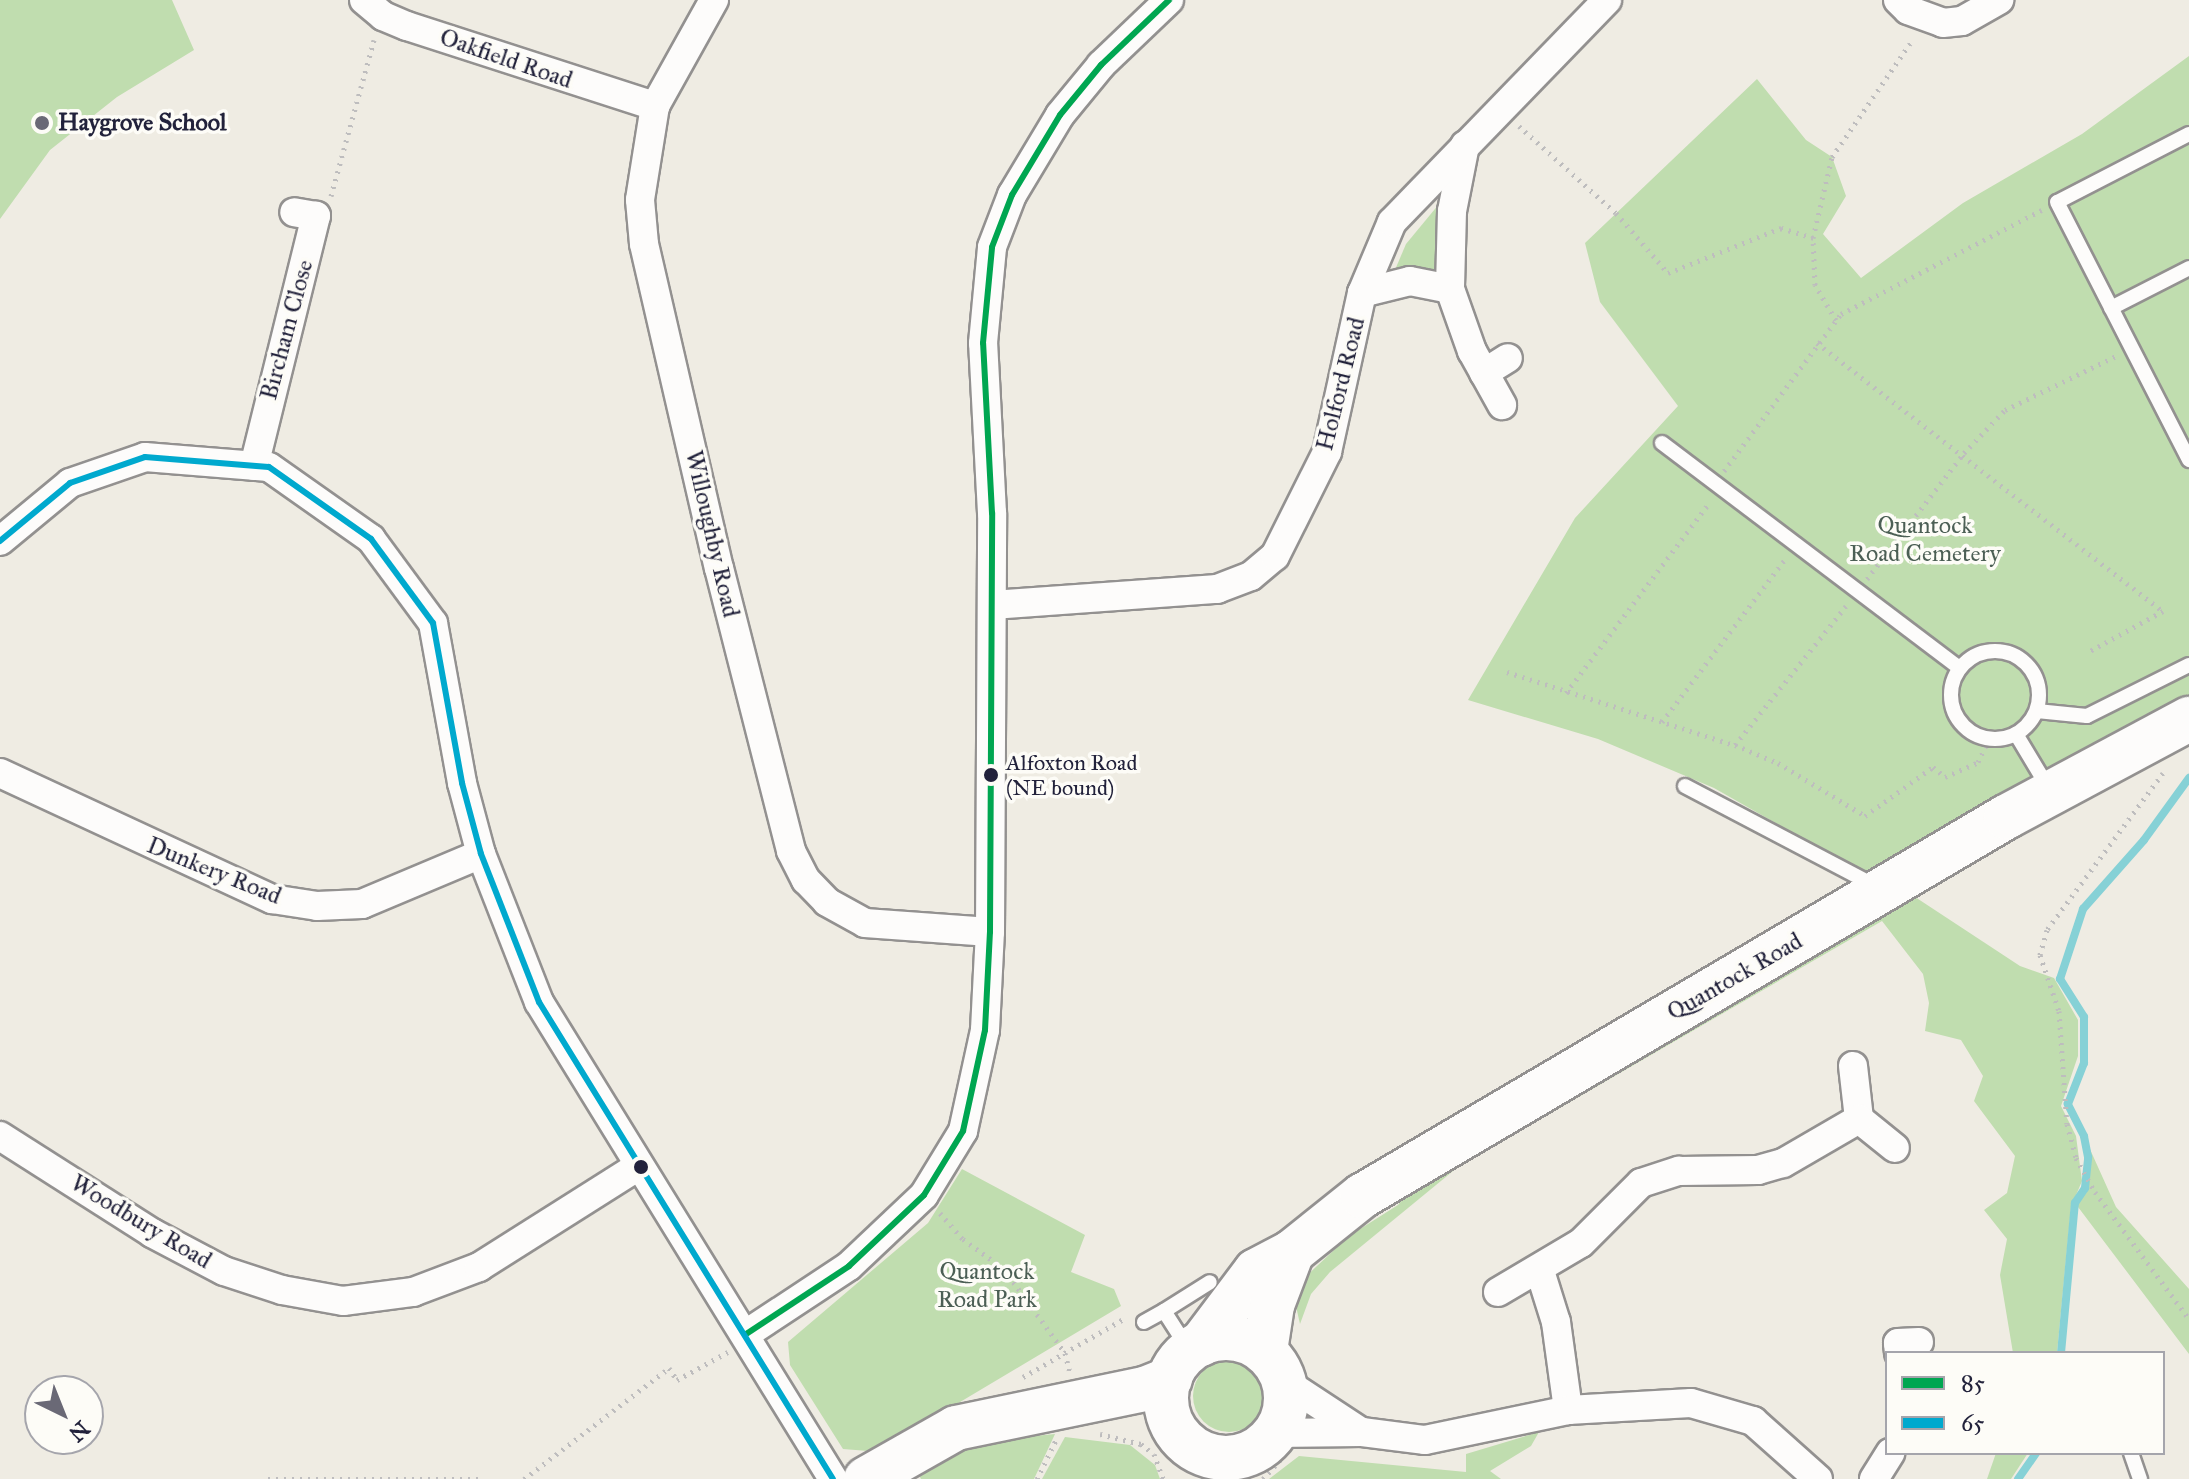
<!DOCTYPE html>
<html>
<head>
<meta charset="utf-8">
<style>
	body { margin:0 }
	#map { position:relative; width:2189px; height:1479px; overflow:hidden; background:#efece3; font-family:"IM FELL Great Primer",serif }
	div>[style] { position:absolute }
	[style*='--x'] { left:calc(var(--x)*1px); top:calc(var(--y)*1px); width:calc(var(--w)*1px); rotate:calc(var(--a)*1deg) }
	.green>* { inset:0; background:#c0ddaf }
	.round { border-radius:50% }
	.stream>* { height:8px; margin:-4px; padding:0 4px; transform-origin:4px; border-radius:4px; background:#86d1d6 }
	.path>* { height:5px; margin-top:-2.5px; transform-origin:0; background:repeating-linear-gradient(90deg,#bebdbe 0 2px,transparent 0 8px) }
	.roads { filter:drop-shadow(2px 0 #939190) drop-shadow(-2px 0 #939190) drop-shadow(0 2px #939190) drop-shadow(0 -2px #939190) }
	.lane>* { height:14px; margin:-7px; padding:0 7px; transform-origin:7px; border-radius:7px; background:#fdfcfb }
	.lane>.ring { margin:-7px; padding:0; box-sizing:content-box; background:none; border:14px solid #fdfcfb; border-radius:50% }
	.street>* { height:28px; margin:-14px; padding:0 14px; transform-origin:14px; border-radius:14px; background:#fdfcfb }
	.primary>* { height:44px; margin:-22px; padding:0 22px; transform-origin:22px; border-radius:22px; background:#fdfcfb }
	.primary>.ring { margin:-22px; padding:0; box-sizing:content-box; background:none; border:44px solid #fdfcfb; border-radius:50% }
	.bus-1>* { height:6px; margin:-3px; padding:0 3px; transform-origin:3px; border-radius:3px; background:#00a651 }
	.bus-2>* { height:6px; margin:-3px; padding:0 3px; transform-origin:3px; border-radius:3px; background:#00a9ce }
	.dots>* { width:22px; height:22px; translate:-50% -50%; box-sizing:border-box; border:4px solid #fdfcf7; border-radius:50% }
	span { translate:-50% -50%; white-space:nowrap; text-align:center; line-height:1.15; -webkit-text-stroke:7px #fdfcf7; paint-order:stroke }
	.bus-label { font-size:22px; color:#22223b }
	.left { translate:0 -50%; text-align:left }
	.street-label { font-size:24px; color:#22223b }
	.poi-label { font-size:24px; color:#22223b; font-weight:700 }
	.park-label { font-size:24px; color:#4c5f55 }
	.legend { position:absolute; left:1885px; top:1351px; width:280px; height:104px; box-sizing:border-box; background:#fdfcf7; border:2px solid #a5a5ac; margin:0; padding:10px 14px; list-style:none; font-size:24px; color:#22223b }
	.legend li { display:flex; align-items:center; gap:16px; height:40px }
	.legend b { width:40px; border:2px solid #a5a5ac }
	.north { position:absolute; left:24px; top:1375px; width:80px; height:80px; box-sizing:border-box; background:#fdfcf7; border:2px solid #a5a5ac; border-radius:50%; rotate:137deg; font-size:22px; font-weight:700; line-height:32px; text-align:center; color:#22223b }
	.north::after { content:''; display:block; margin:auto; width:28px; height:36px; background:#6a6976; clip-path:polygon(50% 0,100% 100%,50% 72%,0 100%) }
</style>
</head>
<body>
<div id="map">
	<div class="green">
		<div style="clip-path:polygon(0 0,172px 0,194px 50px,117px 97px,50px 150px,0 219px)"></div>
		<div style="clip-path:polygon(2189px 56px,2189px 702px,1872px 878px,1714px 788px,1598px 739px,1468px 700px,1575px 518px,1678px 406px,1600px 302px,1585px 243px,1757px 79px,1806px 140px,1832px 157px,1846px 196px,1823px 234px,1861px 278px,1963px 203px,2082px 134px)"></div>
		<div style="clip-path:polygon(1449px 192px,1444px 274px,1392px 277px,1406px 244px)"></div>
		<div style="clip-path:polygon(1909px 893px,2020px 966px,2054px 978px,2078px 1020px,2078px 1056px,2061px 1106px,2076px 1136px,2082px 1181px,2071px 1207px,2057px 1353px,2013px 1353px,2000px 1275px,2007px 1239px,1984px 1210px,2007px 1193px,2015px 1156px,1974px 1101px,1983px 1076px,1961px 1040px,1925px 1031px,1929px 1003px,1923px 974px,1882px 921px,1558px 1109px,1486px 1144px,1330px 1272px,1311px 1294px,1300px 1324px,1295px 1302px,1301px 1281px,1349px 1236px,1398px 1205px,1422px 1176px)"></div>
		<div style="clip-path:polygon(2084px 1136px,2116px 1207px,2189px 1289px,2189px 1354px,2075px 1203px,2085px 1187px)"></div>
		<div style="clip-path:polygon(962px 1169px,1085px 1235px,1071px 1272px,1114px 1289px,1121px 1306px,893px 1442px,868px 1451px,843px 1449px,790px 1365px,788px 1342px,928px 1223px)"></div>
		<div class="round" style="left:1193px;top:1360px;width:72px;height:72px"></div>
		<div style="clip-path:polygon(1539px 1432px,1531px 1446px,1490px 1471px,1501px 1479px,1269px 1479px,1299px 1456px,1466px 1472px,1466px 1454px)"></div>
		<div style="clip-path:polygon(1055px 1434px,1034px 1479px,921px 1479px,919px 1475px,952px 1454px,1013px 1438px)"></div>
		<div style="clip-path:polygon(1065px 1437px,1130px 1445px,1155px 1465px,1160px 1479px,1042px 1479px)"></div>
		<div style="clip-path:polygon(1996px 1453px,2028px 1453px,2011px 1479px,1987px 1479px)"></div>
	</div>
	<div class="stream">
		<div style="--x:2061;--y:1353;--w:151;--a:-84.7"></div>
		<div style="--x:2075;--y:1203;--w:18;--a:-56"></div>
		<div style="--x:2085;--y:1188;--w:31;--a:-84"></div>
		<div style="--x:2088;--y:1157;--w:21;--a:-101"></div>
		<div style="--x:2084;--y:1136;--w:36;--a:-117"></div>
		<div style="--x:2068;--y:1104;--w:44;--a:-68.7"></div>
		<div style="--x:2084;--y:1063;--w:46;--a:-90"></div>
		<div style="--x:2084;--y:1017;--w:45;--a:-122.3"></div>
		<div style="--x:2060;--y:979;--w:74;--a:-71.8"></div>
		<div style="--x:2083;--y:909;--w:92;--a:-48.5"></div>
		<div style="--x:2144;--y:840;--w:77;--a:-54"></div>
		<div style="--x:2018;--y:1479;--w:32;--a:-55"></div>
	</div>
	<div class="path">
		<div style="--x:1519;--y:126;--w:130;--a:41.9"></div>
		<div style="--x:1616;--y:213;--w:79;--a:49.1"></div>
		<div style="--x:1668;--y:273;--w:122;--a:-21.7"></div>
		<div style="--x:1781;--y:228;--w:34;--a:17"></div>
		<div style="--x:331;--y:196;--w:162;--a:-74.6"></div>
		<div style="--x:1836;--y:320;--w:41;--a:-121"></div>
		<div style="--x:1815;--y:285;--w:47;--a:-92.4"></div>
		<div style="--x:1813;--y:238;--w:83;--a:-76.8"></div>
		<div style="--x:1832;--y:157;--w:143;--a:-55.5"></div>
		<div style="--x:1817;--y:343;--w:438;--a:37.8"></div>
		<div style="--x:2163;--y:611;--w:85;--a:151.3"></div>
		<div style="--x:1724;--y:471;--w:196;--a:-53.3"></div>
		<div style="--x:1841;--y:314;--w:226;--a:-27.4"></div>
		<div style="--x:1867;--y:579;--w:159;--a:-52.4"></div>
		<div style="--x:1964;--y:453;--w:59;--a:-46.4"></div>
		<div style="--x:2005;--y:410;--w:123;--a:-25.9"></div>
		<div style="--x:1507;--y:672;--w:239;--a:17.8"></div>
		<div style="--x:1735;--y:745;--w:47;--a:22.7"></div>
		<div style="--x:1778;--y:763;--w:102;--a:31.3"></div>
		<div style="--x:1865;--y:816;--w:84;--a:-35.8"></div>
		<div style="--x:1933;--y:767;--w:16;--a:40"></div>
		<div style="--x:1945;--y:777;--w:36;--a:-24"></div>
		<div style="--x:1978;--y:762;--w:25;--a:-64"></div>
		<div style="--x:1566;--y:693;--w:239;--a:-53"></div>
		<div style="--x:1662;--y:722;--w:206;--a:-52.9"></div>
		<div style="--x:1735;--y:745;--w:178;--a:-51.4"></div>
		<div style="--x:2163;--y:773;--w:195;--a:126.5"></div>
		<div style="--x:2047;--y:930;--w:26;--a:106"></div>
		<div style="--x:2040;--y:955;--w:59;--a:71.3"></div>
		<div style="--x:2059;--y:1011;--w:113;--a:86"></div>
		<div style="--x:2067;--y:1124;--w:35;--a:75"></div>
		<div style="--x:2076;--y:1158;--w:39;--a:61"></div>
		<div style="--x:2095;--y:1192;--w:158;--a:53.5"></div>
		<div style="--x:940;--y:1213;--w:35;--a:49"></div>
		<div style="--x:963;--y:1239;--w:51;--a:36.2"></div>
		<div style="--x:1004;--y:1269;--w:104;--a:54"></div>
		<div style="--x:1065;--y:1353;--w:21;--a:76"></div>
		<div style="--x:1023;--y:1377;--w:118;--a:-30"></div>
		<div style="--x:1100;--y:1434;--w:42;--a:13.7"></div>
		<div style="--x:1141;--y:1444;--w:16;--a:38"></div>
		<div style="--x:1154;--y:1454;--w:27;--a:70"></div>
		<div style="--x:268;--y:1479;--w:214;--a:0"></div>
		<div style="--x:524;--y:1479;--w:183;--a:-37.4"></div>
		<div style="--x:669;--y:1368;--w:14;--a:56"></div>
		<div style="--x:677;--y:1380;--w:58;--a:-28.8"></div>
		<div style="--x:1037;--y:1479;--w:43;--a:-64"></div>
		<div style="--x:1263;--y:1479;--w:27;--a:-48"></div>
	</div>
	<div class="roads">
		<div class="lane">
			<div style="--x:2189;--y:134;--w:148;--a:152.7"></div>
			<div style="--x:2057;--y:202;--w:290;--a:62.9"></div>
			<div style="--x:2111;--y:308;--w:88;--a:-27.1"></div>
			<div style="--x:1662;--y:443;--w:373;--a:37.1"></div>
			<div class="ring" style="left:1951px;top:651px;width:74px;height:74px"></div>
			<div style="--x:2037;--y:711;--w:50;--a:5.7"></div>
			<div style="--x:2087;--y:716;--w:114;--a:-26.6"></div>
			<div style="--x:2016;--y:734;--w:64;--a:59"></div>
			<div style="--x:1685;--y:786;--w:217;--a:27.7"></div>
			<div style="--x:1144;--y:1322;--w:23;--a:-29"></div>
			<div style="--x:1189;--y:1350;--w:46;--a:-122.7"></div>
			<div style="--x:1164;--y:1311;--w:54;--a:-32.2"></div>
			<div style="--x:2131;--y:1453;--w:28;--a:71"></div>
		</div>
		<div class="street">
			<div style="--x:364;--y:0;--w:25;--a:40"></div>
			<div style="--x:383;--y:16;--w:26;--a:23"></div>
			<div style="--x:407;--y:26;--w:261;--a:17.9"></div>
			<div style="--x:714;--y:0;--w:121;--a:119.1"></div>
			<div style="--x:655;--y:106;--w:95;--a:99.1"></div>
			<div style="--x:640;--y:200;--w:44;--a:84.8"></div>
			<div style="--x:644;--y:244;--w:333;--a:77"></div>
			<div style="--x:719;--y:568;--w:292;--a:75.7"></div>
			<div style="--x:791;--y:851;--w:33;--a:63"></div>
			<div style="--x:806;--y:880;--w:30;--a:46"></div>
			<div style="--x:827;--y:902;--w:43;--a:28.9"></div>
			<div style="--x:865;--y:923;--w:125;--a:4.1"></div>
			<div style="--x:1898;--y:0;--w:14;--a:45"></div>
			<div style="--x:1908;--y:10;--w:37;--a:20"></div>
			<div style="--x:1943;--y:23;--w:19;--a:-6"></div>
			<div style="--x:1962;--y:21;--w:43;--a:-29.6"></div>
			<div style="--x:1465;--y:145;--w:67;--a:101.1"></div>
			<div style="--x:1452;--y:211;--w:78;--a:91.5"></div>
			<div style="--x:1450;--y:289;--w:66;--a:70.5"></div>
			<div style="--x:1472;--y:351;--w:62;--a:60.9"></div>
			<div style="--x:1362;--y:293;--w:49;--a:-14"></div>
			<div style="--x:1410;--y:281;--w:41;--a:11.3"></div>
			<div style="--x:1484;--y:373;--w:28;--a:-32"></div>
			<div style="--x:254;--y:466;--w:258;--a:-76.1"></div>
			<div style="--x:316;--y:216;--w:22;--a:-170"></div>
			<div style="--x:0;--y:541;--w:91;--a:-39.6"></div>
			<div style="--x:70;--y:483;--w:79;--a:-19.1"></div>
			<div style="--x:145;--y:457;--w:124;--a:4.6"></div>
			<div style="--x:269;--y:467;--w:125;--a:35.2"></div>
			<div style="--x:371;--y:539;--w:104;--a:53.6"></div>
			<div style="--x:433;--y:623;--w:163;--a:79.7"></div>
			<div style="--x:462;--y:783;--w:73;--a:75"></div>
			<div style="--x:481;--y:854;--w:159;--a:68.6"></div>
			<div style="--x:539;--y:1002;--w:560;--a:58.35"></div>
			<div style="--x:992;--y:605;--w:226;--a:-4.1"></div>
			<div style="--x:1217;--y:589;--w:36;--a:-21"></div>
			<div style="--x:1251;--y:576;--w:31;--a:-40"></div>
			<div style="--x:1275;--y:556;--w:116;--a:-63.4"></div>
			<div style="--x:1327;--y:452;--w:163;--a:-77.6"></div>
			<div style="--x:1362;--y:293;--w:77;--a:-67.1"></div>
			<div style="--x:1392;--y:222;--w:309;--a:-45.9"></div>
			<div style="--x:0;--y:773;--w:300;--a:24.9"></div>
			<div style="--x:272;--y:899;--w:46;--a:8.8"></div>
			<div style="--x:317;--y:906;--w:45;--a:-2.5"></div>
			<div style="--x:362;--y:904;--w:129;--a:-22.8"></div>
			<div style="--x:1853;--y:1066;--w:53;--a:83.5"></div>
			<div style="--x:1859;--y:1119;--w:46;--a:38.9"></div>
			<div style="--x:0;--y:1136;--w:180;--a:32.5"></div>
			<div style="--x:152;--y:1233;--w:81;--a:27.8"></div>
			<div style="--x:224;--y:1271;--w:61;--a:18.1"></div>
			<div style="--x:282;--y:1290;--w:62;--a:10.2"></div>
			<div style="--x:343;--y:1301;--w:71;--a:-7.3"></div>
			<div style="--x:413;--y:1292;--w:71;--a:-20.7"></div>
			<div style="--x:479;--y:1267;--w:189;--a:-32.3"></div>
			<div style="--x:1540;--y:1271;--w:53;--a:72.6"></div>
			<div style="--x:1556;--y:1322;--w:89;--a:82.2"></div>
			<div style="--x:1498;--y:1292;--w:96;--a:-30.6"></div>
			<div style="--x:1581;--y:1243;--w:85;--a:-45"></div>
			<div style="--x:1641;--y:1183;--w:40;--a:-18"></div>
			<div style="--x:1679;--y:1171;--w:79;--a:-0.7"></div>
			<div style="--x:1758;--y:1170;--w:26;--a:-16"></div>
			<div style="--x:1783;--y:1163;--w:88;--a:-30.1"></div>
			<div style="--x:746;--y:1334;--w:123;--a:-33.4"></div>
			<div style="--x:849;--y:1266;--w:103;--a:-43.4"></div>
			<div style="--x:924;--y:1195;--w:75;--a:-58.6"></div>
			<div style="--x:963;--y:1131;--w:103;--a:-77.7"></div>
			<div style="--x:985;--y:1030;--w:98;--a:-87.1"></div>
			<div style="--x:990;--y:932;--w:419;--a:-89.7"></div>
			<div style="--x:992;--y:513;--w:170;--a:-93"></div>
			<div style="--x:983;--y:343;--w:96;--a:-84.6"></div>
			<div style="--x:992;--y:247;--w:56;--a:-69"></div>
			<div style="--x:1012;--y:195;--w:93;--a:-59"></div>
			<div style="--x:1060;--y:115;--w:65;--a:-50.6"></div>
			<div style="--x:1101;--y:65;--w:94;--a:-43.7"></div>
			<div style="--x:1899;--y:1353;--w:10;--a:-96"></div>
			<div style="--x:1898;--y:1343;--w:21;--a:-3"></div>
			<div style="--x:1285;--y:1382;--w:91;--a:33.3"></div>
			<div style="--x:1273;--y:1433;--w:89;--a:-0.6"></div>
			<div style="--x:1362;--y:1432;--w:64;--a:7.2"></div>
			<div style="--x:1425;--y:1440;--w:146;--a:-11.8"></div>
			<div style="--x:1568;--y:1410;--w:123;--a:-3.3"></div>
			<div style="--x:1691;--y:1403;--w:65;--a:16.2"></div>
			<div style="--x:1753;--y:1421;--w:87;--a:41.7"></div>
			<div style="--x:1874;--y:1479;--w:31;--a:-58"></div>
		</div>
		<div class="primary">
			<div class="ring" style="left:1166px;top:1338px;width:76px;height:76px"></div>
			<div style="--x:1201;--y:1344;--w:91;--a:-53"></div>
			<div style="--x:1256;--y:1271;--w:41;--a:-27.8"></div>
			<div style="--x:1292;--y:1252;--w:90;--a:-38.7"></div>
			<div style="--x:1362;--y:1196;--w:747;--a:-30.48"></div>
			<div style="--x:2006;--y:817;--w:208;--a:-28.2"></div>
			<div style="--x:1265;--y:1351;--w:47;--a:-81.3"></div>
			<div style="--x:1272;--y:1305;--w:57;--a:-69.3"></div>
			<div style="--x:866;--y:1479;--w:103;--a:-29.5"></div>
			<div style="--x:956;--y:1428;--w:193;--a:-11.7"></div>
			<div style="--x:1145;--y:1389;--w:27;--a:-22"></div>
		</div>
	</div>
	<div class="bus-1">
		<div style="--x:746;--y:1334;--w:123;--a:-33.4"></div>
		<div style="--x:849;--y:1266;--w:103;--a:-43.4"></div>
		<div style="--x:924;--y:1195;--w:75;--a:-58.6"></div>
		<div style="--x:963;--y:1131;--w:103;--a:-77.7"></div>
		<div style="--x:985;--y:1030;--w:98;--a:-87.1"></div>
		<div style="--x:990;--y:932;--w:419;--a:-89.7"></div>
		<div style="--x:992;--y:513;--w:170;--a:-93"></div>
		<div style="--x:983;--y:343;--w:96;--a:-84.6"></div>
		<div style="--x:992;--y:247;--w:56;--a:-69"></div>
		<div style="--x:1012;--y:195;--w:93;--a:-59"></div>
		<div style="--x:1060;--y:115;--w:65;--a:-50.6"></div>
		<div style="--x:1101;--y:65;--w:94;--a:-43.7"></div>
	</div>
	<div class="bus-2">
		<div style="--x:0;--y:541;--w:91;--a:-39.6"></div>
		<div style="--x:70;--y:483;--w:79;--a:-19.1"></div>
		<div style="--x:145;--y:457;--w:124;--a:4.6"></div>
		<div style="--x:269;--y:467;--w:125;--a:35.2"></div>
		<div style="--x:371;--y:539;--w:104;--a:53.6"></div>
		<div style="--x:433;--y:623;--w:163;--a:79.7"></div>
		<div style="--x:462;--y:783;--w:73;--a:75"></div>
		<div style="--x:481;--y:854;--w:159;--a:68.6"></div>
		<div style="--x:539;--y:1002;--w:560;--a:58.35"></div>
	</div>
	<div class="dots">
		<div style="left:42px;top:123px;background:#6a6976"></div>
		<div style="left:991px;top:775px;background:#22223b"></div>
		<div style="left:641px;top:1167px;background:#22223b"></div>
	</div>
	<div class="bus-label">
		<span class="left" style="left:1006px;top:775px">Alfoxton Road<br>(NE bound)</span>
	</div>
	<div class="street-label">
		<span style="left:506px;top:59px;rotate:19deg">Oakfield Road</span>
		<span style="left:287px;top:330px;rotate:-75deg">Bircham Close</span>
		<span style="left:1341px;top:384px;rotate:-76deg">Holford Road</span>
		<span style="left:712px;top:534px;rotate:77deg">Willoughby Road</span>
		<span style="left:214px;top:871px;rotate:22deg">Dunkery Road</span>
		<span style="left:1735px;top:977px;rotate:-30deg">Quantock Road</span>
		<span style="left:141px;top:1222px;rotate:31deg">Woodbury Road</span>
	</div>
	<div class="poi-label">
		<span class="left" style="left:58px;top:123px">Haygrove School</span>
	</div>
	<div class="park-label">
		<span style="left:1925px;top:540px">Quantock<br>Road Cemetery</span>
		<span style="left:987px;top:1286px">Quantock<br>Road Park</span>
	</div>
	<ul class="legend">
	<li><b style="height:10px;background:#00a651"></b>85</li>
	<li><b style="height:10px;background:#00a9ce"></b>65</li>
	</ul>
	<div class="north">N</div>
</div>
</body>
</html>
